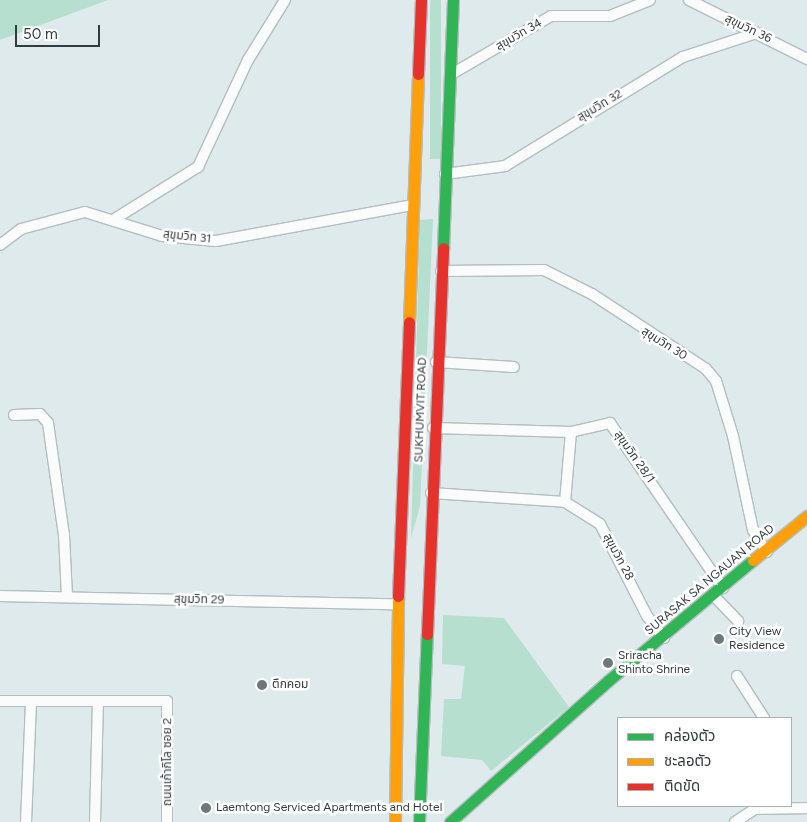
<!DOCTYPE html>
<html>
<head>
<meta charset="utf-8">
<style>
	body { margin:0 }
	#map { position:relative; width:807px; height:822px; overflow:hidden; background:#deeaec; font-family:Figtree,"Noto Sans Thai",sans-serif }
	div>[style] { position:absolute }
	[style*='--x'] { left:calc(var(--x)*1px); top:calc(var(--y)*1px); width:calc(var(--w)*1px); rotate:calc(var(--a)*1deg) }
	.green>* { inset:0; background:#b6dfcf; transform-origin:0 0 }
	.roads { filter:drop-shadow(1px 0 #b4bdbf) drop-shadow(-1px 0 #b4bdbf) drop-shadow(0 1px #b4bdbf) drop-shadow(0 -1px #b4bdbf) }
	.street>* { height:10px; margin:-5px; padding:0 5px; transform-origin:5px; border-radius:5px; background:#fafcfc }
	.fast>* { height:11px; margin:-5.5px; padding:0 5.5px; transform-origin:5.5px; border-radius:5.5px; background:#30b455 }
	.slow>* { height:11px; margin:-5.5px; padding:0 5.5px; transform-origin:5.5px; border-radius:5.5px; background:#ff9f0a }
	.jam>* { height:11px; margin:-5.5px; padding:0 5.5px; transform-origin:5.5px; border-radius:5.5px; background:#e5322d }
	.dots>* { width:14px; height:14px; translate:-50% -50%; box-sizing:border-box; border:2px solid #fff; border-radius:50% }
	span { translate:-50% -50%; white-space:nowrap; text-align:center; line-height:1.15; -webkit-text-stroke:5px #fff; paint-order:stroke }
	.street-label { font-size:12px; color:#323b3d }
	.poi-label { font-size:12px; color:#323b3d }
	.left { translate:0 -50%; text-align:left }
	.legend { position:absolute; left:617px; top:717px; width:175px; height:90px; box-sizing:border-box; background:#fff; border:1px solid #adb1b1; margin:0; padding:6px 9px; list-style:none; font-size:15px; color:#323b3d }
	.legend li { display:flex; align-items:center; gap:10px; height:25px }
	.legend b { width:25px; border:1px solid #adb1b1 }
	.scale { position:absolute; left:15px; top:25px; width:85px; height:22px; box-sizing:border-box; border:2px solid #323b3d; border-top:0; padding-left:6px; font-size:15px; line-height:18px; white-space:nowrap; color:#323b3d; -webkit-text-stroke:4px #fff; paint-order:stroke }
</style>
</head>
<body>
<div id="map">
	<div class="green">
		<div style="clip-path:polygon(0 0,108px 0,0 40px)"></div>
		<div style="left:430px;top:0;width:11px;height:159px"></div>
		<div style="clip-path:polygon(433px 219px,420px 506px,411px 538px,420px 220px)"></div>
		<div style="clip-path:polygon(443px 615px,504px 618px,569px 707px,491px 771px,482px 760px,441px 756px,444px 699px,461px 699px,465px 666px,442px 664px)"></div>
	</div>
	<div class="roads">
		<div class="street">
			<div style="--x:689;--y:0;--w:132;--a:26.6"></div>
			<div style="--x:450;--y:75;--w:117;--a:-30.3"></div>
			<div style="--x:551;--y:16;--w:59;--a:0"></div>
			<div style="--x:610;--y:16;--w:43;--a:-21.8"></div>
			<div style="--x:445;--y:174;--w:61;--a:-7.6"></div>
			<div style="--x:505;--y:166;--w:209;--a:-31.5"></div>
			<div style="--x:683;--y:57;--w:78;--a:-18"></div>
			<div style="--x:116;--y:218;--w:97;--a:-31.9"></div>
			<div style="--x:198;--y:167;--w:118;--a:-65"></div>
			<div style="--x:248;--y:60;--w:70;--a:-58.3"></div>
			<div style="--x:0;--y:245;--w:26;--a:-37"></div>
			<div style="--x:21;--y:229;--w:66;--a:-14.9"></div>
			<div style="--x:85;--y:212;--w:81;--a:17.3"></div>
			<div style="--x:162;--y:236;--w:54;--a:5.3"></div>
			<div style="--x:216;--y:241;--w:199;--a:-10.4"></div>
			<div style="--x:441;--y:271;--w:103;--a:-0.6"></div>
			<div style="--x:544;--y:270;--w:54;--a:26.6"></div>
			<div style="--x:592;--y:294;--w:136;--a:33.3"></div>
			<div style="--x:706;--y:369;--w:16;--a:50"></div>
			<div style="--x:716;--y:381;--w:58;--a:72.8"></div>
			<div style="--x:733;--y:436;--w:96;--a:78"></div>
			<div style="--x:753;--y:530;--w:26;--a:58"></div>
			<div style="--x:436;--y:362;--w:78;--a:3.7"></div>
			<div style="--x:14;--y:415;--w:26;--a:-2"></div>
			<div style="--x:40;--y:414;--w:12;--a:48"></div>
			<div style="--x:48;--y:423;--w:113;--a:81.9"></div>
			<div style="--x:64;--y:535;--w:62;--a:87.2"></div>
			<div style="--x:433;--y:428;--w:138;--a:1.7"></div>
			<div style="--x:571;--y:432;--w:40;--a:-13"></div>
			<div style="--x:610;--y:423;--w:200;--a:55.6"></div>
			<div style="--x:431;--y:493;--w:134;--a:3.8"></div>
			<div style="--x:565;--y:502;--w:41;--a:32.2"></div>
			<div style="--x:600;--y:524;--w:103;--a:62.9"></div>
			<div style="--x:647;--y:616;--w:28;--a:52"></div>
			<div style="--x:565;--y:502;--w:70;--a:-85.1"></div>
			<div style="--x:0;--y:596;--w:398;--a:1.2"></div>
			<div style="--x:714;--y:596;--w:35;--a:46"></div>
			<div style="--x:737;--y:676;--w:50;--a:57.3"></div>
			<div style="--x:0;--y:701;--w:167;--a:0"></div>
			<div style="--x:167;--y:701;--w:121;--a:90"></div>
			<div style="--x:26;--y:822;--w:120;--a:-87.6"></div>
			<div style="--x:95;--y:822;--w:119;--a:-88.6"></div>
			<div style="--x:735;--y:822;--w:24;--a:-33"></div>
			<div style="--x:755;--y:809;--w:52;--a:-1.1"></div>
		</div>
		<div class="fast">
			<div style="--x:443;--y:248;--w:248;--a:-87.7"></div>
			<div style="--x:419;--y:822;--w:188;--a:-87.6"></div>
			<div style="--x:450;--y:822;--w:213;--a:-41.8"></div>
			<div style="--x:609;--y:680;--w:187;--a:-39.8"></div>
		</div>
		<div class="slow">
			<div style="--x:409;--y:322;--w:248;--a:-87.9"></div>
			<div style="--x:753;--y:560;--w:70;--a:-39.2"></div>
			<div style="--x:395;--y:822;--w:226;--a:-89.2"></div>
		</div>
		<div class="jam">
			<div style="--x:418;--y:74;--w:74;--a:-87.7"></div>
			<div style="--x:398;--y:596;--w:274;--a:-87.7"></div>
			<div style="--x:427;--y:634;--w:386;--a:-87.6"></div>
		</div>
	</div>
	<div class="dots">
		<div style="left:719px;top:639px;background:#6e787a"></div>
		<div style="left:608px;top:663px;background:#6e787a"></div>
		<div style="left:262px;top:685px;background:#6e787a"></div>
		<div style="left:206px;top:808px;background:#6e787a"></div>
	</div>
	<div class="street-label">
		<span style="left:748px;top:29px;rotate:26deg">สุขุมวิท 36</span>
		<span style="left:519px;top:35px;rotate:-30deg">สุขุมวิท 34</span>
		<span style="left:600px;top:106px;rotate:-31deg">สุขุมวิท 32</span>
		<span style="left:187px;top:237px;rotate:6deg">สุขุมวิท 31</span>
		<span style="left:664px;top:344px;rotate:32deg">สุขุมวิท 30</span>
		<span style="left:421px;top:410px;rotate:-88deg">SUKHUMVIT ROAD</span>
		<span style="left:634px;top:457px;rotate:55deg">สุขุมวิท 28/1</span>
		<span style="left:618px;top:557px;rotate:62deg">สุขุมวิท 28</span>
		<span style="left:710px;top:580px;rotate:-40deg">SURASAK SA NGAUAN ROAD</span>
		<span style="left:199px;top:600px;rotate:1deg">สุขุมวิท 29</span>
		<span style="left:168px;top:762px;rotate:-90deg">ถนนเก้ากิโล ซอย 2</span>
	</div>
	<div class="poi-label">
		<span class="left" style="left:729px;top:639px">City View<br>Residence</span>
		<span class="left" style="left:618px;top:663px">Sriracha<br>Shinto Shrine</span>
		<span class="left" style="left:272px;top:685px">ตึกคอม</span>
		<span class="left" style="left:216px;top:808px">Laemtong Serviced Apartments and Hotel</span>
	</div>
	<ul class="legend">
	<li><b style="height:6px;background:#30b455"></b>คล่องตัว</li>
	<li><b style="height:6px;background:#ff9f0a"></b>ชะลอตัว</li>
	<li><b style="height:6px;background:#e5322d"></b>ติดขัด</li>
	</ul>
	<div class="scale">50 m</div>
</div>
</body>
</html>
